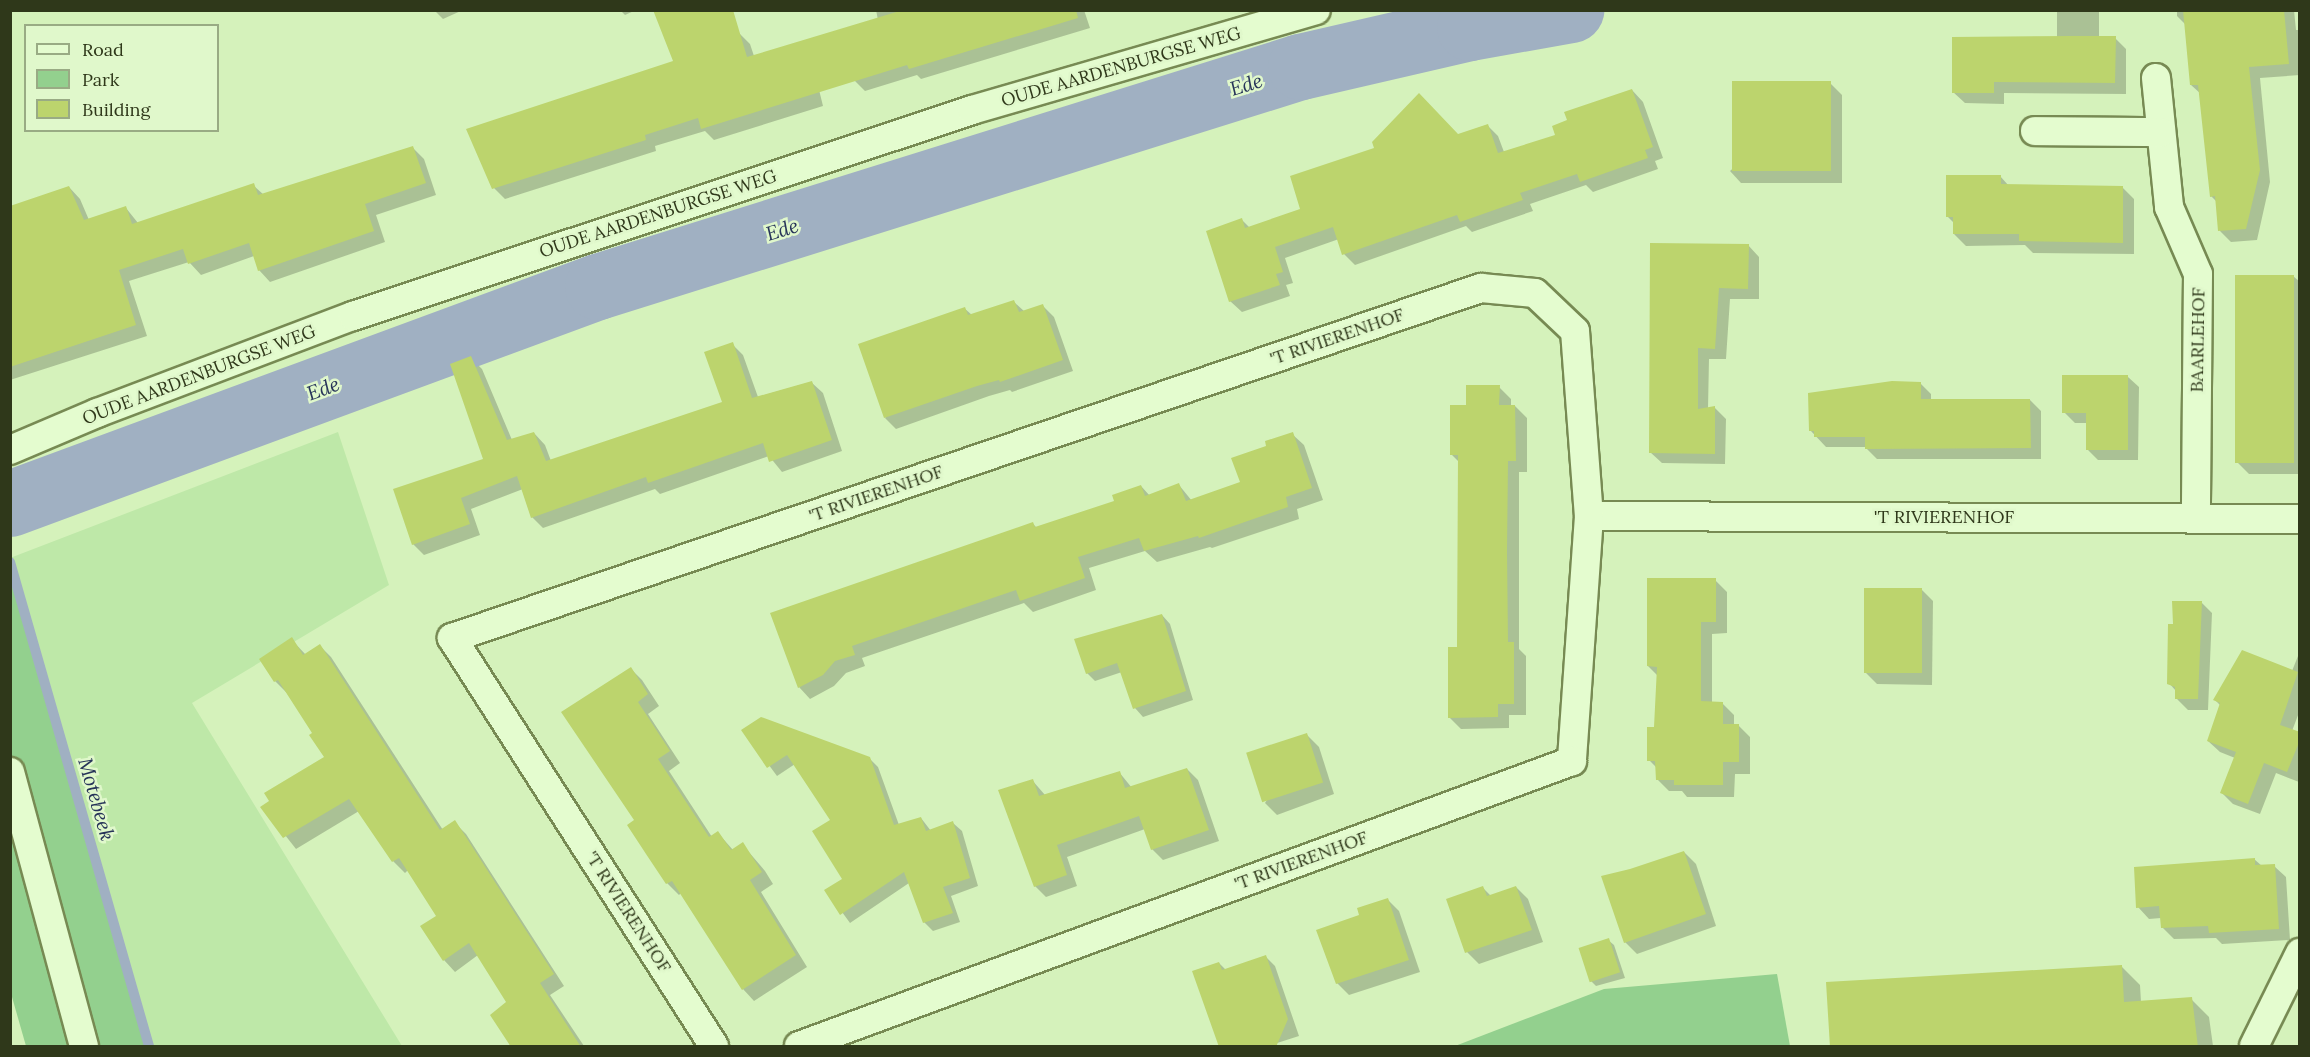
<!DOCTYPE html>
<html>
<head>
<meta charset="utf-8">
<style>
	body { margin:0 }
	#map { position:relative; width:2310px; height:1057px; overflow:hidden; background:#d5f2bb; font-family:Lora,serif }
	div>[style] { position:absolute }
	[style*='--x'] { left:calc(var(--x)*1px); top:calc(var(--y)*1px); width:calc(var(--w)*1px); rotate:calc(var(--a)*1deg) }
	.farmland>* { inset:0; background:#bee8a8 }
	.green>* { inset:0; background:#93d08e }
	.shadow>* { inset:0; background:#0003 }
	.stream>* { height:10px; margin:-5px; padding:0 5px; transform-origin:5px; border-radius:5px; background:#a0b0c2 }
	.river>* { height:66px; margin:-33px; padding:0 33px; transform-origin:33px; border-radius:33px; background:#a0b0c2 }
	.building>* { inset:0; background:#bcd46d; transform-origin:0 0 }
	.roads { filter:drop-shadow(2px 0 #778a53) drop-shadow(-2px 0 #778a53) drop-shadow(0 2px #778a53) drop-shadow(0 -2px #778a53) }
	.minor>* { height:28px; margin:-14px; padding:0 14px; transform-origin:14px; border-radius:14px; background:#e4fccf }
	span { translate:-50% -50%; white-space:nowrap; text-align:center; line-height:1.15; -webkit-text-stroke:5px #e0f8cb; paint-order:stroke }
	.street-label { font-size:18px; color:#2f381a }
	.water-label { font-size:20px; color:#273459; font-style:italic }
	.frame { position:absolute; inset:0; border:12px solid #2f381a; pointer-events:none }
	.legend { position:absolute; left:24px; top:24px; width:195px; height:108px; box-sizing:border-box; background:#e0f8cb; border:2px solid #99ab84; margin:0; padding:8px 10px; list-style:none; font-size:18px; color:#2f381a }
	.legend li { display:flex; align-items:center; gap:12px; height:30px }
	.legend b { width:30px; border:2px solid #99ab84 }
</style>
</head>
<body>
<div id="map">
	<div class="farmland">
		<div style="clip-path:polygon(338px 432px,389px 585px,192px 703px,402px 1046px,149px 1046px,10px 558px)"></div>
	</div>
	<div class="green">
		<div style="clip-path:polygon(10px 562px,149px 1046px,26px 1046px,10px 990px)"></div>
		<div style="clip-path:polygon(1777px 974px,1790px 1046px,1455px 1046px,1604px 989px)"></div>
	</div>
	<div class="shadow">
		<div style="clip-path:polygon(434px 10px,463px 10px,443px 19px)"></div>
		<div style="clip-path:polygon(620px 10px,636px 10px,625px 15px)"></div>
		<div style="clip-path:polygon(876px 10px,1084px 10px,1090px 28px,921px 79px,917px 75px,865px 91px,854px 80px,878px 20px)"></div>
		<div style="clip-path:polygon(2057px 10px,2099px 10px,2099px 38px,2115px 38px,2126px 49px,2126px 94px,2004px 93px,2004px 104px,1965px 103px,1953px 92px,2057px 38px)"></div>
		<div style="clip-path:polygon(2177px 10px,2294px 10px,2296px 30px,2300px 30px,2300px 75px,2260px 78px,2270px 182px,2257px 240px,2231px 242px,2220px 231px,2217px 202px,2211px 196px,2201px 94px,2191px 85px,2186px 25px,2177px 16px)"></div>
		<div style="clip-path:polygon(739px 33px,750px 44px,754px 56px,810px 53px,823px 106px,714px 140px,705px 131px,655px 146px,656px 151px,505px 199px,494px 188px,675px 62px)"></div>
		<div style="clip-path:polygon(1830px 83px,1842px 95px,1842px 183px,1741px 183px,1730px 171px)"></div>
		<div style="clip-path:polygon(1632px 90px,1643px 102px,1663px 158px,1655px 161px,1658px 169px,1593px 192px,1586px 185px,1530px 204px,1533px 211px,1472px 232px,1466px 226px,1355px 265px,1344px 254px,1339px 239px,1285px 258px,1293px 283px,1286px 285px,1290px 296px,1242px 312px,1230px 301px,1242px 220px,1250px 228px,1302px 210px,1458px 135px,1487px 125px,1498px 136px,1504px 152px,1557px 136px)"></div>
		<div style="clip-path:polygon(413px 148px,424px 159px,436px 195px,376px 215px,385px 242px,270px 282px,259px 270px,254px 256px,201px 275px,189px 262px,129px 281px,147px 336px,10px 380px,10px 208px,69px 187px,80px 199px,89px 220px,126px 208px,138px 223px,253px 185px,264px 195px)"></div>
		<div style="clip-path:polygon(2000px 176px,2009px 186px,2122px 187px,2134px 199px,2134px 254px,2033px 253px,2025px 245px,1966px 246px,1954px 234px,1954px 223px,1947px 216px)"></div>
		<div style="clip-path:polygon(1651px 244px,1748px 245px,1759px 257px,1759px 299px,1730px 299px,1726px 359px,1709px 359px,1708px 409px,1715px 408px,1726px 419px,1725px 464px,1662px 463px,1650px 452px)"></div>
		<div style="clip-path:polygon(2293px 276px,2300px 282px,2300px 474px,2249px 474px,2237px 462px)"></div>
		<div style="clip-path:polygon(1014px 302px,1025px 312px,1043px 306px,1054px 317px,1073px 371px,1012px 392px,1010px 390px,989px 396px,896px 429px,885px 418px,964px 308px,972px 315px)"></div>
		<div style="clip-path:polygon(732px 344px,743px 355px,758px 397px,811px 382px,823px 393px,842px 451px,782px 472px,769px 456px,660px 494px,655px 489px,543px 528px,532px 517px,523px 489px,471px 509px,480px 535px,424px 555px,413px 544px,485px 460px,471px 358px,482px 369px,512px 440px,534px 433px,545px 445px,551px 461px,724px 403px)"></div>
		<div style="clip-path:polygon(2128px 377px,2139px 387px,2138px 460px,2098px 460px,2088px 450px,2088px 423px,2075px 423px,2064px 412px)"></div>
		<div style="clip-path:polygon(1921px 384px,1931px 394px,1931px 401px,2030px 400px,2041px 411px,2041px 459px,1877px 459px,1865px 447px,1826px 447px,1810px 430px)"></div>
		<div style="clip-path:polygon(1499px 387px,1511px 399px,1511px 406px,1515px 406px,1527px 418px,1527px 472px,1519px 472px,1519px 649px,1526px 656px,1526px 715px,1509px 715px,1509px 728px,1461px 729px,1449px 717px,1459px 648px,1459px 462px,1451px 454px,1468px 406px)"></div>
		<div style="clip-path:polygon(1292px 434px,1304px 445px,1323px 500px,1297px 509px,1299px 519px,1212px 548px,1210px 547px,1157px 562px,1145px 551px,1089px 568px,1096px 590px,1033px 612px,1024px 603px,862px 658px,865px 666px,846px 673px,834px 686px,810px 699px,799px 687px,772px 614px,1033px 524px,1037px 528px,1116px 502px,1141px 486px,1150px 496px,1179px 485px,1192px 501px,1242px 483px,1268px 447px)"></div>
		<div style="clip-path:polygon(1715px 580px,1727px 592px,1727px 633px,1712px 634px,1712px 703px,1722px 703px,1734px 715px,1734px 725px,1738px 725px,1750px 737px,1750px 774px,1735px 774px,1734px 797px,1687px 797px,1682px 791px,1669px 791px,1657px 779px,1657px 768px,1649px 760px,1655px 728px,1658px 676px,1648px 666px)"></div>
		<div style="clip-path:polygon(1921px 589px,1933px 601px,1932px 685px,1877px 684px,1865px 672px)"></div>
		<div style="clip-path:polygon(2201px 602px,2212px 613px,2208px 710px,2188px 710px,2177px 699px,2176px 691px,2169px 683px,2174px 625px)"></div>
		<div style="clip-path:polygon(1162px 615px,1170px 624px,1193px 700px,1143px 717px,1135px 708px,1122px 672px,1095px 681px,1087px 673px)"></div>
		<div style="clip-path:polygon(291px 639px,306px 655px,320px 646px,331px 657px,443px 830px,454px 822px,466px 834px,564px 986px,550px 995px,584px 1046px,512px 1046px,508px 1002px,478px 955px,455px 972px,444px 960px,423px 927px,438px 916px,408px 870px,405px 873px,393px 861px,359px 811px,296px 849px,263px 807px,326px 758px,314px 734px,287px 693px,275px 681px)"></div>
		<div style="clip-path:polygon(2300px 651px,2300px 710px,2292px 731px,2300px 734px,2300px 780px,2299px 782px,2276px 773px,2260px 814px,2233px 804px,2222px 793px,2235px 758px,2220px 752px,2208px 741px,2221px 706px,2215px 700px,2292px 671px)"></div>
		<div style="clip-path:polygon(631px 669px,642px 680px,659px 706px,648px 714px,680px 763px,669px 771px,712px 837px,718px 833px,733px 850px,742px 844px,765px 871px,773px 884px,761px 892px,807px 967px,754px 1001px,743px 989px,681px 893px,679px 895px,667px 883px,636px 821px)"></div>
		<div style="clip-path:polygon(743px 730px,869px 758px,878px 767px,899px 825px,921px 818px,931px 831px,953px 823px,962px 831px,978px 886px,951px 896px,960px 922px,933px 931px,924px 922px,909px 883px,850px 923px,826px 890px,844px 879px,832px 820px,795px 764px,777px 776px)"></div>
		<div style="clip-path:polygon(1307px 735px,1319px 747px,1334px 794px,1277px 815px,1265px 803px)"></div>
		<div style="clip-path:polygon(1187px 769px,1198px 780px,1219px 841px,1163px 860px,1152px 849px,1145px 829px,1067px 857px,1077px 886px,1046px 897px,1035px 886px,1032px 780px,1045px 795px,1119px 772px,1132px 788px)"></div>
		<div style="clip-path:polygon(1684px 852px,1696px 864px,1716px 926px,1637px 954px,1625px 942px,1630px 871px)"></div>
		<div style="clip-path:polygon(2254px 859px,2262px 866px,2274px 866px,2286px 877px,2290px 940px,2222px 944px,2216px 938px,2174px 939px,2162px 927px,2161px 918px,2149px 919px,2138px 907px)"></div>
		<div style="clip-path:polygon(1516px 887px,1528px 899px,1543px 942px,1479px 964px,1467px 952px,1483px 888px,1491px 896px)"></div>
		<div style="clip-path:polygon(1387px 899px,1399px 911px,1420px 972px,1349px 995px,1337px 983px,1361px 916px)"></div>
		<div style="clip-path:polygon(1608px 940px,1614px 945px,1625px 978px,1596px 986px,1591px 981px,1581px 949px)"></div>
		<div style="clip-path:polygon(1265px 956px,1275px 966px,1299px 1036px,1274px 1044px,1220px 1046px,1219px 963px,1226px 970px)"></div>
		<div style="clip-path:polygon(2122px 967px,2140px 985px,2141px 1002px,2191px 999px,2209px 1017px,2213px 1046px,1831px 1046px)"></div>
	</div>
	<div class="stream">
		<div style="--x:10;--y:562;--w:504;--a:73.98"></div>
	</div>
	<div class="river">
		<div style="--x:10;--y:504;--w:627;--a:-20.26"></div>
		<div style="--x:598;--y:287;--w:737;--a:-17.38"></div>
		<div style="--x:1301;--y:67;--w:173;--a:-13"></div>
		<div style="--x:1470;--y:28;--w:103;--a:-10.1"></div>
	</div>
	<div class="building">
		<div style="clip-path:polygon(653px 10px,733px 10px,747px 57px,903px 10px,1076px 10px,1078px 18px,909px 69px,907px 65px,701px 129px,698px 118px,645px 135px,646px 140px,492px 189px,466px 129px,673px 61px)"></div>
		<div style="clip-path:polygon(2183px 10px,2284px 10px,2289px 64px,2249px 67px,2260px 170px,2246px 229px,2218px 231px,2215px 196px,2210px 197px,2198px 85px,2190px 85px)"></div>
		<div style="clip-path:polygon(2072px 36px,2116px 36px,2115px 83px,1994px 82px,1994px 93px,1952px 93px,1952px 37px)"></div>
		<div style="left:1732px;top:81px;width:99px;height:90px"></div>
		<div style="clip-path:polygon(1632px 89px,1653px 147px,1645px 150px,1648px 158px,1580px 182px,1577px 174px,1520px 193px,1523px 200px,1460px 222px,1457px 215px,1342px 255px,1333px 227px,1275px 247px,1283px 272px,1276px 274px,1280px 285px,1229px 302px,1206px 231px,1242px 218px,1245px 228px,1300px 209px,1290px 176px,1374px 148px,1372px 142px,1419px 93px,1458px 134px,1488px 124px,1498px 153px,1555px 135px,1552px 126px,1567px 120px,1564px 112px)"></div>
		<div style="clip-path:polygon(413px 146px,426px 183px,365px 204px,374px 231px,258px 271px,249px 243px,188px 264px,183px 249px,119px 270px,136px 325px,10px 367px,10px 206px,69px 186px,84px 220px,126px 206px,132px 224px,254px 183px,258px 195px)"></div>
		<div style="clip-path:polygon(1946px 175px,2001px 175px,2001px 184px,2123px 186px,2123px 243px,2019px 241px,2019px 234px,1953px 234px,1953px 217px,1946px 217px)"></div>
		<div style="clip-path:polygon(1650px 243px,1749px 244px,1748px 289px,1719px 288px,1715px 349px,1698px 348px,1698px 409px,1715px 406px,1715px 454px,1649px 453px)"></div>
		<div style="left:2235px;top:275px;width:59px;height:188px"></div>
		<div style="clip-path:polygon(1014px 300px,1019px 312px,1043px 304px,1063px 360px,1000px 382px,999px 380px,977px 386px,884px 418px,858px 344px,965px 307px,968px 315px)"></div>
		<div style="clip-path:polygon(733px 342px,752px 398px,812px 381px,832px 440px,769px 462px,763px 443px,648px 483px,646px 477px,531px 518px,517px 476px,461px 498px,470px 524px,412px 545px,393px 489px,483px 459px,450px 364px,471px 356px,507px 440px,534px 432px,546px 461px,722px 402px,704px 352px)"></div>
		<div style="clip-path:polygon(2062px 375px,2128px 375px,2128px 450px,2086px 450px,2086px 413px,2062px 413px)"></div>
		<div style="clip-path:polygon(1892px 381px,1921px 382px,1921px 399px,2030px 399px,2031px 448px,1865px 449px,1865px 437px,1814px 437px,1814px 431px,1809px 431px,1808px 393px)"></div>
		<div style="clip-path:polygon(1466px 385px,1500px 385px,1499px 405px,1515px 405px,1516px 461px,1508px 461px,1507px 551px,1508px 642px,1514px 642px,1514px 704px,1498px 704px,1498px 717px,1448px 718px,1448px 647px,1457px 647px,1458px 455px,1450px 455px,1450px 405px,1466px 405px)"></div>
		<div style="clip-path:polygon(1293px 432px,1312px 488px,1286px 497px,1288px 507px,1199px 538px,1198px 536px,1144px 551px,1139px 538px,1078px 557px,1085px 578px,1020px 601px,1016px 590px,852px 646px,855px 655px,835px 661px,823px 675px,798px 688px,770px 613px,1033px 522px,1035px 527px,1114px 501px,1112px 495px,1141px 485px,1145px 496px,1179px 483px,1186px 501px,1240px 482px,1231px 458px,1266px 446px,1265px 441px)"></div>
		<div style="clip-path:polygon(1647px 578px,1716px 578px,1716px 622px,1701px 622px,1701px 701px,1723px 702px,1723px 724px,1739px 724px,1739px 762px,1723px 762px,1723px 785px,1674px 785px,1674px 780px,1656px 780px,1655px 761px,1647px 761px,1647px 727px,1654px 727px,1657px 667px,1647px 666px)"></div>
		<div style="left:1864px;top:588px;width:58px;height:85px"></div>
		<div style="clip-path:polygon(2172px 601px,2202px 601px,2198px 699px,2175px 699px,2175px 687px,2167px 684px,2168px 624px,2173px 624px)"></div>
		<div style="clip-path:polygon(1162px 614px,1186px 691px,1133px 709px,1117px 663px,1086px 674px,1074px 639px)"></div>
		<div style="clip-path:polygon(292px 637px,303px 655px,320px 644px,440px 830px,455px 820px,554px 974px,540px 983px,581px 1047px,511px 1047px,490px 1015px,506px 1002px,469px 943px,443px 961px,420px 926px,436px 916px,399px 858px,392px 862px,349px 799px,283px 838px,260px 807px,269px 801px,264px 793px,324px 757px,309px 735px,312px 733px,278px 680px,274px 682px,259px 659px)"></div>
		<div style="clip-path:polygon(2242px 650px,2298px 672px,2280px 725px,2300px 732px,2300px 740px,2287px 772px,2264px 763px,2248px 804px,2220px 793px,2236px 752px,2207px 741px,2220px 703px,2213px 700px)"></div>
		<div style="clip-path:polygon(631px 667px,648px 694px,638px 702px,670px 751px,658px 759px,709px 837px,718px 831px,731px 850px,743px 842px,753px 858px,762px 872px,750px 880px,796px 955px,742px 990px,672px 881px,666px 884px,646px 854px,627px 825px,634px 820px,561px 712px)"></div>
		<div style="clip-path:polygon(761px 717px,870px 757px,894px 825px,921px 817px,926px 831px,953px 821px,970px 878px,943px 887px,953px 913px,923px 923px,904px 872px,840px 915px,824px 890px,842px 879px,812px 831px,830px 820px,787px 755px,767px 768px,741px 730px)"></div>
		<div style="left:1307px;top:733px;width:52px;height:64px;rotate:72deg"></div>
		<div style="clip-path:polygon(1187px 768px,1209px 830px,1151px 850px,1139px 816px,1057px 845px,1067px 875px,1034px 887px,998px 790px,1033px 779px,1039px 796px,1120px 771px,1125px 788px)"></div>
		<div style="clip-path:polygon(1684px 851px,1706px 914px,1624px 943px,1601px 876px,1630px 869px)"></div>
		<div style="clip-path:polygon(2255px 858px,2255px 865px,2275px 864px,2279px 929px,2209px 933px,2208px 926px,2161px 928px,2159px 906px,2136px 908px,2134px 867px)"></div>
		<div style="clip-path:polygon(1483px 886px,1487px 896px,1516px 886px,1532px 930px,1465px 953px,1446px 899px)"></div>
		<div style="clip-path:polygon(1388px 898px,1409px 960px,1336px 984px,1316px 930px,1359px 915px,1357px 908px)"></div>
		<div style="left:1609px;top:938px;width:36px;height:32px;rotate:72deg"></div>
		<div style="clip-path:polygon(1266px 955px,1288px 1019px,1276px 1047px,1219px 1047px,1192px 971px,1219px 962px,1222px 970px)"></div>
		<div style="clip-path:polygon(2122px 965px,2124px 1002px,2192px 997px,2198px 1047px,1830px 1047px,1826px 982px)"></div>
	</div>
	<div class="roads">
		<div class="minor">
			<div style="--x:2156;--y:78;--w:130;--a:84.2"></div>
			<div style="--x:2169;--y:207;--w:73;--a:66.6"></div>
			<div style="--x:2198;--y:274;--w:244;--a:90.5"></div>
			<div style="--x:2035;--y:131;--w:126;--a:0.5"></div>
			<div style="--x:10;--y:450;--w:95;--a:-23"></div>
			<div style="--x:97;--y:413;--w:274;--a:-20.8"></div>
			<div style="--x:353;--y:316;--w:652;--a:-18.41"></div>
			<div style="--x:972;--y:110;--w:358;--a:-16.2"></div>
			<div style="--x:1589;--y:516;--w:711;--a:0.24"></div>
			<div style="--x:10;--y:772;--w:284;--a:74.9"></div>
			<div style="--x:714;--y:1046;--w:485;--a:-122.7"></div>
			<div style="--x:452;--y:638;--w:1087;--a:-18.79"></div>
			<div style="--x:1481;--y:288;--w:54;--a:5.3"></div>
			<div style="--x:1535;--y:293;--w:55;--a:43.5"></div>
			<div style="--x:1575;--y:331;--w:186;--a:85.7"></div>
			<div style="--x:1589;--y:516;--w:246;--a:94"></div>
			<div style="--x:1572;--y:761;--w:824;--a:159.76"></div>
			<div style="--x:2254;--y:1046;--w:104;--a:-63.7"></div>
		</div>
	</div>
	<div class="street-label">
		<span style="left:1121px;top:67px;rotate:-16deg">OUDE AARDENBURGSE WEG</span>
		<span style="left:658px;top:214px;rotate:-18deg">OUDE AARDENBURGSE WEG</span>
		<span style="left:1337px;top:337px;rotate:-19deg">'T RIVIERENHOF</span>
		<span style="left:2198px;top:340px;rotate:-89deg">BAARLEHOF</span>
		<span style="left:199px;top:375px;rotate:-21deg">OUDE AARDENBURGSE WEG</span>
		<span style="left:876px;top:494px;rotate:-19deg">'T RIVIERENHOF</span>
		<span style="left:1944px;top:517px">'T RIVIERENHOF</span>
		<span style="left:1301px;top:861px;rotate:-20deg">'T RIVIERENHOF</span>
		<span style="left:628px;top:912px;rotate:57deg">'T RIVIERENHOF</span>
	</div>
	<div class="water-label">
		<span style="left:1246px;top:84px;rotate:-17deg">Ede</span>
		<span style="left:782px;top:229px;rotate:-17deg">Ede</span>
		<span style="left:323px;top:388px;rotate:-20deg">Ede</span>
		<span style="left:97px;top:799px;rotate:74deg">Motebeek</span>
	</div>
	<div class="frame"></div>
	<ul class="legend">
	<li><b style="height:8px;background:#e4fccf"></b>Road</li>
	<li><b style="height:16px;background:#93d08e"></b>Park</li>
	<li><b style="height:16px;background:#bcd46d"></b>Building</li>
	</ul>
</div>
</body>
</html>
